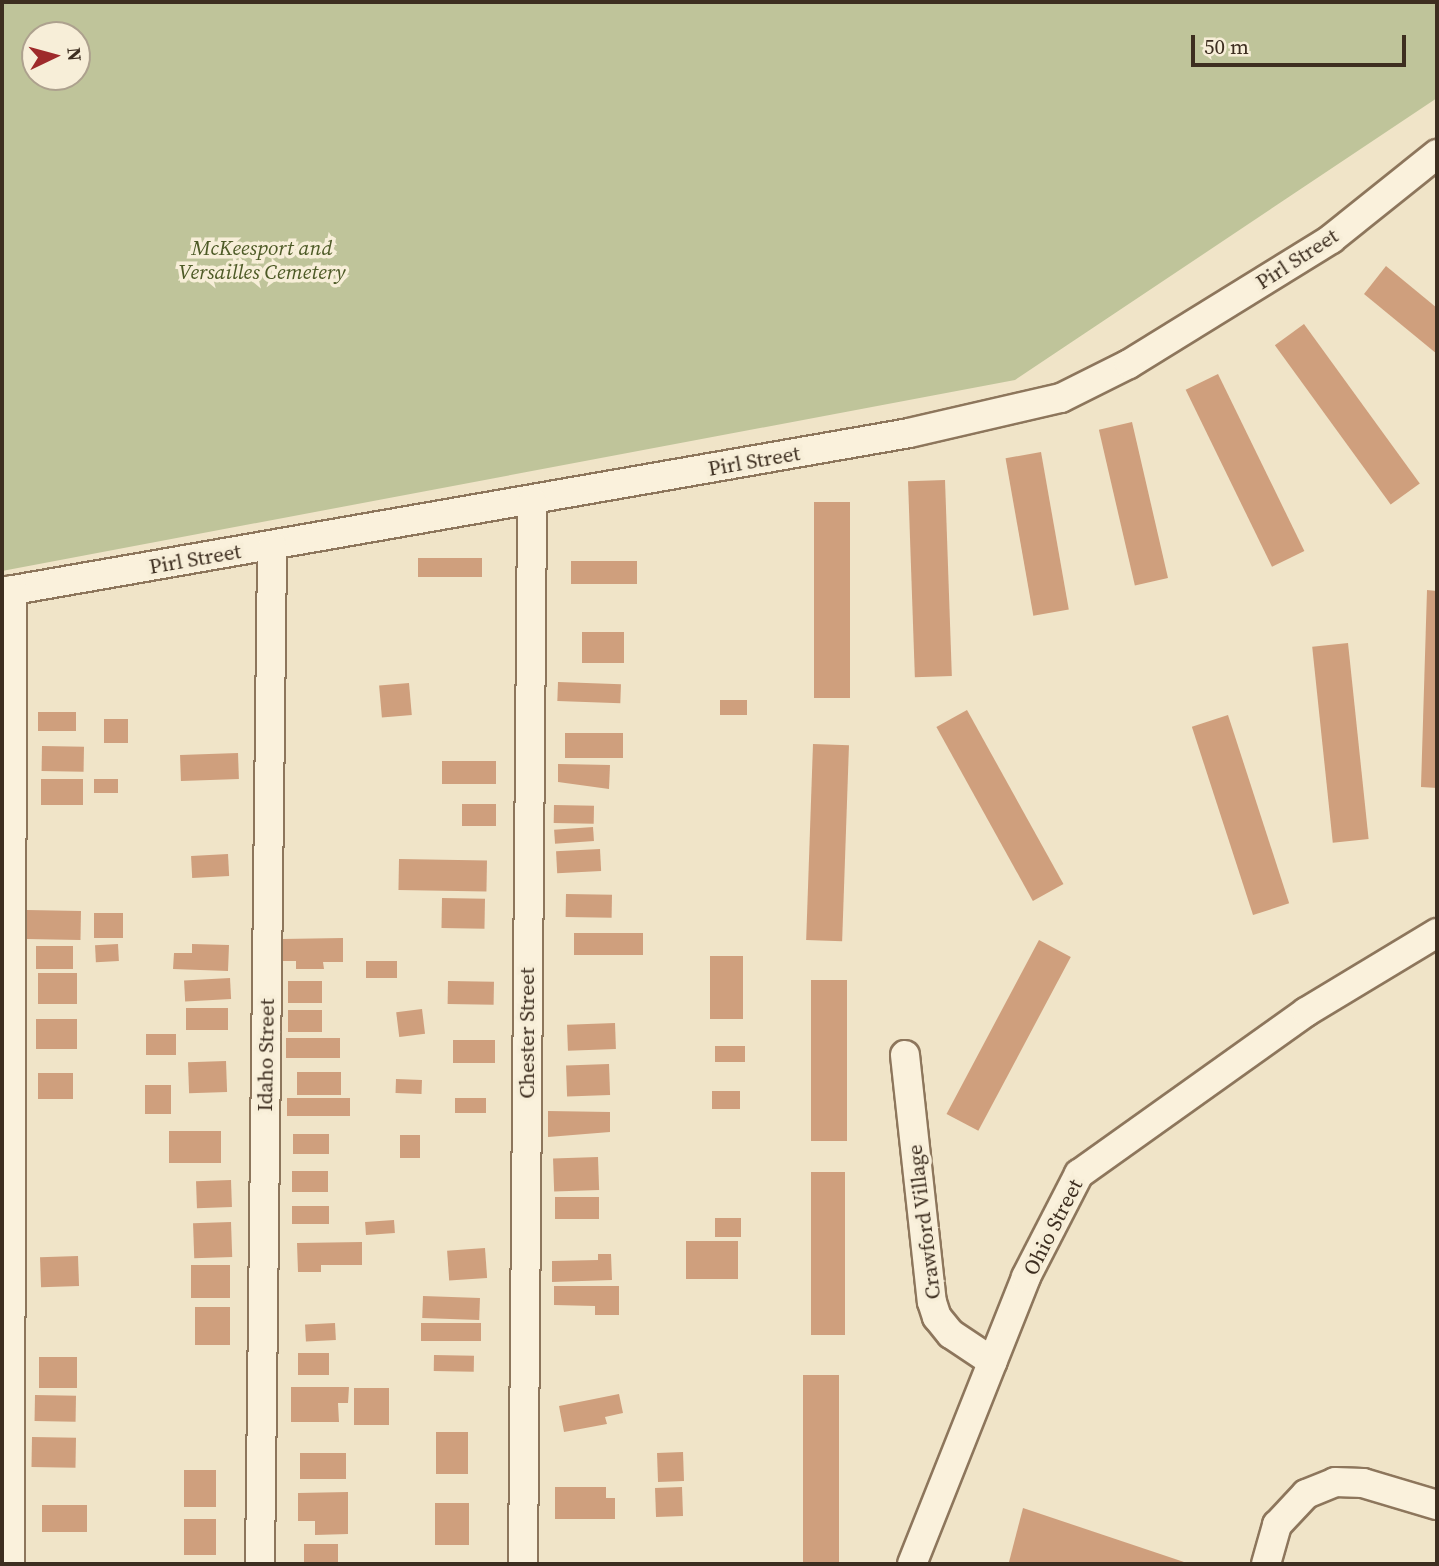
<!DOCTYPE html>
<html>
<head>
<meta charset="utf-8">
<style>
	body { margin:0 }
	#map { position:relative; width:1439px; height:1566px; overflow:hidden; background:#f0e4c8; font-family:"Source Serif 4",serif }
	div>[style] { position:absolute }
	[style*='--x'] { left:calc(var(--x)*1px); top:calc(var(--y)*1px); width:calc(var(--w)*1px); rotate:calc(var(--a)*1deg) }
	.cemetery>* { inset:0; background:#bfc49a }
	.building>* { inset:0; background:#cf9f7d; transform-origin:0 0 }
	.roads { filter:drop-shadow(2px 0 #8d765c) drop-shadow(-2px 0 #8d765c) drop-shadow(0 2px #8d765c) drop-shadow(0 -2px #8d765c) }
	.minor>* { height:28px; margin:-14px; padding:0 14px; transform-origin:14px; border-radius:14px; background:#faf1dc }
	span { translate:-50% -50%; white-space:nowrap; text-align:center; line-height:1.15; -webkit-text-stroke:7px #f7eed8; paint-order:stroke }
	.park-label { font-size:21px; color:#4d5a26; font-style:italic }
	.street-label { font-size:21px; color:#3d2e20 }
	.frame { position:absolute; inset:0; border:4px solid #3d2e20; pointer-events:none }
	.north { position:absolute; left:21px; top:21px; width:70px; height:70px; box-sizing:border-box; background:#f7eed8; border:2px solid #ada18e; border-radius:50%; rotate:85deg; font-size:19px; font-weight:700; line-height:28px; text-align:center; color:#3d2e20 }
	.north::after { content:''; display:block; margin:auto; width:24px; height:32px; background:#9e2a2b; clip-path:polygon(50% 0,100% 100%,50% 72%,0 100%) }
	.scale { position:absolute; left:1191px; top:35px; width:215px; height:32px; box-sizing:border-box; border:4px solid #3d2e20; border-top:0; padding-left:9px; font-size:21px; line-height:24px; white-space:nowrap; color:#3d2e20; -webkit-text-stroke:5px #f7eed8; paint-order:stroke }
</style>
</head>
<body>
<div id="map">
	<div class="cemetery">
		<div style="clip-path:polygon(evenodd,2px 2px,1437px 2px,1437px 98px,1015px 380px,2px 571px,2px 2px,35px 35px,77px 35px,77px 77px,35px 77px,35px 35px)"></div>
	</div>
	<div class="building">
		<div style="clip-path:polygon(1386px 266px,1437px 308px,1437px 354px,1364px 294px)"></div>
		<div style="left:1304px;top:324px;width:197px;height:36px;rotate:54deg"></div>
		<div style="left:1218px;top:374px;width:197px;height:36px;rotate:64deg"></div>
		<div style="left:1132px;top:422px;width:160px;height:34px;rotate:77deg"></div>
		<div style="left:1041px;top:452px;width:160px;height:36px;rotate:80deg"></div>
		<div style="left:945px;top:480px;width:196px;height:37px;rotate:88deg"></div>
		<div style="left:814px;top:502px;width:36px;height:196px"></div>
		<div style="left:482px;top:558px;width:19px;height:64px;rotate:90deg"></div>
		<div style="left:571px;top:561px;width:66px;height:23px"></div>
		<div style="clip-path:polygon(1427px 590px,1437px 591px,1437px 788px,1421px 787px)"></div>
		<div style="left:582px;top:632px;width:42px;height:31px"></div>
		<div style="left:1348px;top:643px;width:197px;height:36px;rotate:84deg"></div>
		<div style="left:558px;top:682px;width:63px;height:19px;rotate:2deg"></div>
		<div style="left:409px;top:683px;width:32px;height:30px;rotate:85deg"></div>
		<div style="left:720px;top:700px;width:27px;height:15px"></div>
		<div style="left:967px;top:710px;width:199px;height:35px;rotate:61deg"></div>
		<div style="left:76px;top:712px;width:19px;height:38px;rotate:90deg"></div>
		<div style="left:1228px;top:715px;width:198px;height:38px;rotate:72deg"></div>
		<div style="left:104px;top:719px;width:24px;height:24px"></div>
		<div style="left:623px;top:733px;width:25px;height:58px;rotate:90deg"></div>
		<div style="left:813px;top:744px;width:36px;height:196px;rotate:2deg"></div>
		<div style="left:42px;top:746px;width:42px;height:25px;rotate:1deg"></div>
		<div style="left:238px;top:753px;width:26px;height:58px;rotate:88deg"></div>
		<div style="left:442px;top:761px;width:54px;height:23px"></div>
		<div style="clip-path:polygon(558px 764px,610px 765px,609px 789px,558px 782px)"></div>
		<div style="left:83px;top:779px;width:26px;height:42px;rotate:90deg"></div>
		<div style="left:94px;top:779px;width:24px;height:14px"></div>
		<div style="left:496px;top:804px;width:22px;height:34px;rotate:90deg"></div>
		<div style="left:554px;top:805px;width:40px;height:18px;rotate:1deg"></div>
		<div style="left:593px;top:827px;width:14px;height:39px;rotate:86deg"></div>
		<div style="left:600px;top:849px;width:22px;height:44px;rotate:87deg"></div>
		<div style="left:228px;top:854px;width:22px;height:37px;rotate:87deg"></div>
		<div style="left:399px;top:859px;width:88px;height:31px;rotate:1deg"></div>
		<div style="left:566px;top:894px;width:46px;height:23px;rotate:1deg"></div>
		<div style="left:442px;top:898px;width:43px;height:30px;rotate:1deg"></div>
		<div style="left:27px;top:910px;width:54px;height:29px;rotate:1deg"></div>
		<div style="left:123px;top:913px;width:25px;height:29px;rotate:90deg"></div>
		<div style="left:643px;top:933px;width:22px;height:69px;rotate:90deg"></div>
		<div style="clip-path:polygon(343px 938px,343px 962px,323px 962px,324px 969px,296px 969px,296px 961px,282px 961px,282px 939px)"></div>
		<div style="left:1039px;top:940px;width:36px;height:197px;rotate:28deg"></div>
		<div style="left:118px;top:944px;width:17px;height:23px;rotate:87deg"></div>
		<div style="clip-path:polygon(192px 944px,229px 945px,228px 971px,173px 969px,174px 953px,192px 953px)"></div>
		<div style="left:36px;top:946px;width:37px;height:23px"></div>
		<div style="left:710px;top:956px;width:33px;height:63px"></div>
		<div style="left:397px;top:961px;width:17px;height:31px;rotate:90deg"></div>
		<div style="left:38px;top:973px;width:39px;height:31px"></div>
		<div style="left:230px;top:978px;width:21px;height:46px;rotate:87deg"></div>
		<div style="left:811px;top:980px;width:36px;height:161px"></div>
		<div style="left:322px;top:981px;width:22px;height:34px;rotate:90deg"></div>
		<div style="left:448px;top:981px;width:46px;height:23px;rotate:1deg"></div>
		<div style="left:186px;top:1008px;width:42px;height:22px"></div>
		<div style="left:422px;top:1009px;width:25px;height:26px;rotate:83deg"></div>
		<div style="left:288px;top:1010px;width:34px;height:22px"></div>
		<div style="left:36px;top:1019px;width:41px;height:30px"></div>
		<div style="left:615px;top:1023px;width:26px;height:48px;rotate:88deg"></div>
		<div style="left:176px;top:1034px;width:21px;height:30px;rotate:90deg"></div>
		<div style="left:340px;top:1038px;width:20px;height:54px;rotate:90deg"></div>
		<div style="left:453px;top:1040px;width:42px;height:23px"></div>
		<div style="left:715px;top:1046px;width:30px;height:16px"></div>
		<div style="left:226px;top:1061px;width:31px;height:38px;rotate:88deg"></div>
		<div style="left:609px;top:1064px;width:31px;height:43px;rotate:88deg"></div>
		<div style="left:297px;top:1072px;width:44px;height:23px"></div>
		<div style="left:38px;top:1073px;width:35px;height:26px"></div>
		<div style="left:396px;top:1079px;width:26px;height:14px;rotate:2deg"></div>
		<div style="left:145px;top:1085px;width:26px;height:29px"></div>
		<div style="left:712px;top:1091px;width:28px;height:18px"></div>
		<div style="left:287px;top:1098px;width:63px;height:18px"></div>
		<div style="left:455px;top:1098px;width:31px;height:15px"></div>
		<div style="clip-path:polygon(548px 1111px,610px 1112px,610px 1132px,548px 1137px)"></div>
		<div style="left:169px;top:1131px;width:52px;height:32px"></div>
		<div style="left:293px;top:1134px;width:36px;height:20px"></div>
		<div style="left:400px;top:1135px;width:20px;height:23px"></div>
		<div style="left:598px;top:1157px;width:33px;height:45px;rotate:88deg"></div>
		<div style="left:292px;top:1171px;width:36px;height:21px"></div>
		<div style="left:811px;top:1172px;width:34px;height:163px"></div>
		<div style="left:231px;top:1180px;width:27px;height:35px;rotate:88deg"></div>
		<div style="left:599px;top:1197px;width:22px;height:44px;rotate:90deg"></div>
		<div style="left:292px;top:1206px;width:37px;height:18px"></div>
		<div style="left:715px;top:1218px;width:26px;height:19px"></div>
		<div style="left:394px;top:1220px;width:13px;height:29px;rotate:86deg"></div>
		<div style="left:231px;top:1222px;width:35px;height:38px;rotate:88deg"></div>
		<div style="left:738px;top:1241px;width:38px;height:52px;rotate:90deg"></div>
		<div style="clip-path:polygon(362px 1242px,362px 1265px,321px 1265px,321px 1272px,298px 1272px,297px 1243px)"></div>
		<div style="left:485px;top:1248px;width:30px;height:38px;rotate:86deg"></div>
		<div style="clip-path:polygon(598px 1254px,611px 1254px,612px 1280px,552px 1282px,552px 1261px,598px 1260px)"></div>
		<div style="left:78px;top:1256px;width:30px;height:38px;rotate:88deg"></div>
		<div style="left:191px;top:1265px;width:39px;height:33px"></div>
		<div style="clip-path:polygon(554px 1286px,619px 1286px,619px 1315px,595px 1315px,595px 1306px,554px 1305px)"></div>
		<div style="left:423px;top:1296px;width:57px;height:22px;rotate:2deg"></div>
		<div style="left:195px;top:1307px;width:35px;height:38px"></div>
		<div style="left:335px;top:1323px;width:17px;height:30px;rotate:87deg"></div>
		<div style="left:481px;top:1323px;width:18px;height:60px;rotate:90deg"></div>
		<div style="left:329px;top:1353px;width:22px;height:31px;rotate:90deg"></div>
		<div style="left:434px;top:1355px;width:40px;height:16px;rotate:1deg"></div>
		<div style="left:39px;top:1357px;width:38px;height:31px"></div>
		<div style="left:803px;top:1375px;width:36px;height:189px"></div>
		<div style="clip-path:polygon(291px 1387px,349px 1387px,348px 1403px,338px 1403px,339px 1422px,291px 1422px)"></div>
		<div style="left:354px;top:1388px;width:35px;height:37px"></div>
		<div style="clip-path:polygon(619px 1394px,623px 1413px,605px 1417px,607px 1424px,564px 1432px,559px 1406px)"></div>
		<div style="left:35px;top:1395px;width:41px;height:26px;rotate:1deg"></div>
		<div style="left:436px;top:1432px;width:32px;height:42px"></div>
		<div style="left:32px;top:1437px;width:44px;height:30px;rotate:1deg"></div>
		<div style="left:683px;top:1452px;width:29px;height:26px;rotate:88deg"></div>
		<div style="left:300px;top:1453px;width:46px;height:26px"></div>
		<div style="left:184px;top:1470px;width:32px;height:37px"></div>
		<div style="clip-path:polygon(555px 1487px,606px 1487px,606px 1498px,615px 1498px,615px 1519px,555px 1519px)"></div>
		<div style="left:682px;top:1487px;width:29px;height:27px;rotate:88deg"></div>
		<div style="clip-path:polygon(348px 1492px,348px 1534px,315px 1535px,315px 1521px,298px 1521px,298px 1493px)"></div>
		<div style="left:435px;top:1503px;width:34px;height:42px"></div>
		<div style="left:42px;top:1505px;width:45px;height:27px"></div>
		<div style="clip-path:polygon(1023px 1508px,1190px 1564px,1016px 1564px,1009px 1562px)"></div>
		<div style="left:184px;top:1519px;width:32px;height:36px"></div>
		<div style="left:304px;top:1544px;width:34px;height:20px"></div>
	</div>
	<div class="roads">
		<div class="minor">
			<div style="--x:2;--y:592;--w:921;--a:-9.94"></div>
			<div style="--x:909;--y:433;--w:156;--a:-13"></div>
			<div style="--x:1061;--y:398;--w:76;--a:-26.6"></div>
			<div style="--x:1129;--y:364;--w:238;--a:-31.7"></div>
			<div style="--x:1331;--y:239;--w:136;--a:-38.7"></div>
			<div style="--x:905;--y:1055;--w:248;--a:83.8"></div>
			<div style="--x:932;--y:1302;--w:16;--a:72"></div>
			<div style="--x:937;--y:1317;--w:22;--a:51"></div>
			<div style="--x:951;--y:1334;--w:50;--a:33.7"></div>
			<div style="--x:10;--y:1564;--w:974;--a:-89.88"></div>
			<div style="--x:260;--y:1564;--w:1018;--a:-89.32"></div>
			<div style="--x:523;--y:1564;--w:1062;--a:-89.51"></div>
			<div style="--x:912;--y:1564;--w:309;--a:-68.3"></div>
			<div style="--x:1026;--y:1277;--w:116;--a:-62.8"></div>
			<div style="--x:1079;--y:1174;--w:279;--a:-35.5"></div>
			<div style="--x:1306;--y:1012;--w:153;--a:-31.1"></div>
			<div style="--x:1266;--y:1564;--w:41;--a:-74.2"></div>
			<div style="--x:1277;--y:1525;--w:42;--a:-46.9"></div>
			<div style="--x:1306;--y:1494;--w:31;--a:-22"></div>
			<div style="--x:1335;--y:1482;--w:28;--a:2"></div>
			<div style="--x:1363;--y:1483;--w:77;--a:16.6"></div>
		</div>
	</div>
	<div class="park-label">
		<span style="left:262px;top:260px">McKeesport and<br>Versailles Cemetery</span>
	</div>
	<div class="street-label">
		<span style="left:1297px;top:259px;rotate:-33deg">Pirl Street</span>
		<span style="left:754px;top:461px;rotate:-10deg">Pirl Street</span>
		<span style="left:195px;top:559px;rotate:-10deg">Pirl Street</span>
		<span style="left:527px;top:1033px;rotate:-90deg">Chester Street</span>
		<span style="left:266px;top:1055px;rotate:-89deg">Idaho Street</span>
		<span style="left:924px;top:1222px;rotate:-97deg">Crawford Village</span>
		<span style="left:1053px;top:1227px;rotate:-63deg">Ohio Street</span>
	</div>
	<div class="frame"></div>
	<div class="north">N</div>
	<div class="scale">50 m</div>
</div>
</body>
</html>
